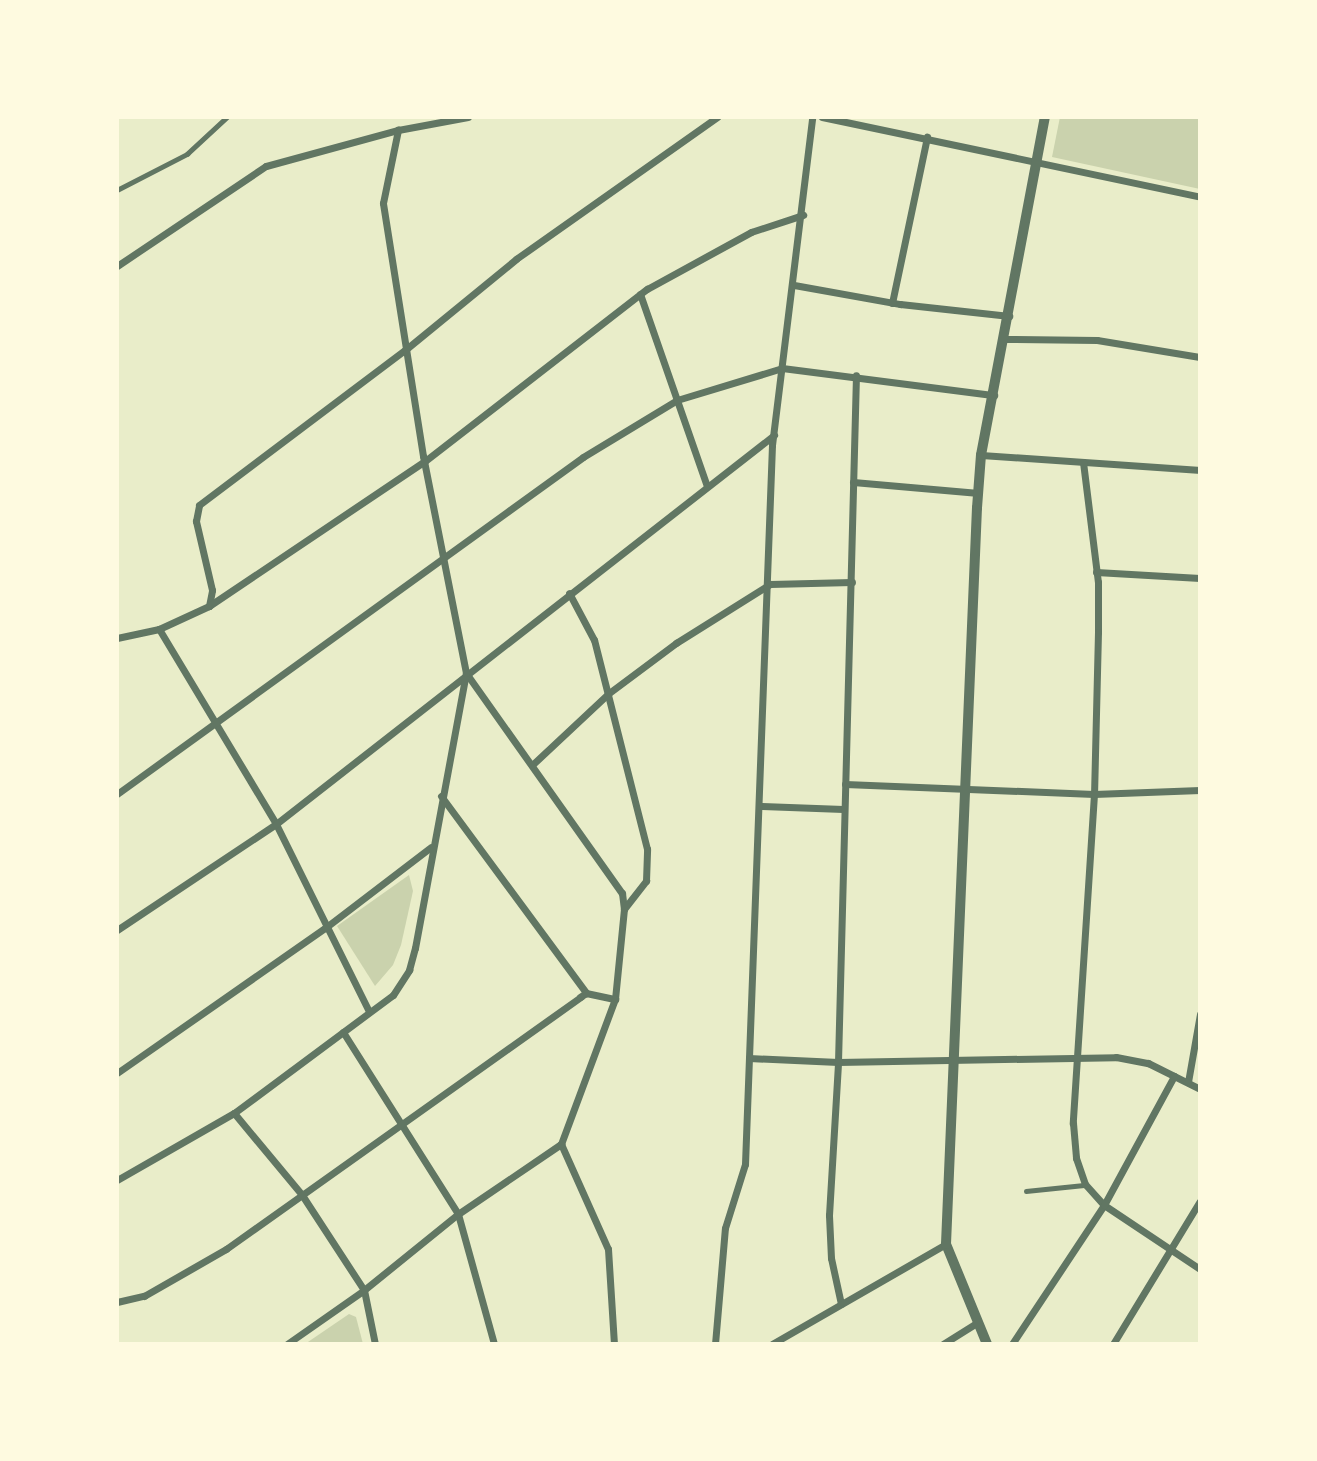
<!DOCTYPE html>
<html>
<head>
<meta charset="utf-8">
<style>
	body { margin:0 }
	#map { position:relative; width:1317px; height:1461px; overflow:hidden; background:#e9edc9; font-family:"Asap Condensed",sans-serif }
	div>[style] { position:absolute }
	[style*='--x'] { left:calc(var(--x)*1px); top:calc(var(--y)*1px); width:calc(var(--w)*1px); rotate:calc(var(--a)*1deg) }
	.green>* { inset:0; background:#cad2ad }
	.service>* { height:4.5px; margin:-2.25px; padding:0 2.25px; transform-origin:2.25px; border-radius:2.25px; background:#617663 }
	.minor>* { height:7px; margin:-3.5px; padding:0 3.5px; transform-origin:3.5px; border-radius:3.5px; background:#617663 }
	.tertiary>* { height:10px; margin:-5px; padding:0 5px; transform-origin:5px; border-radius:5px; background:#617663 }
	span { translate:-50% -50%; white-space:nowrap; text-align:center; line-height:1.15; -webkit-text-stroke:7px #fefae0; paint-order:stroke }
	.frame { position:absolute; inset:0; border:119px solid #fefae0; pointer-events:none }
</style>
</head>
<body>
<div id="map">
	<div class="green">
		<div style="clip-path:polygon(1060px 117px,1200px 117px,1200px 189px,1052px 157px)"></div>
		<div style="clip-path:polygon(409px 875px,413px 891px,401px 945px,393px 965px,375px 986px,337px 926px)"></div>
		<div style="clip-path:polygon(349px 1314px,356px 1317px,363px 1344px,305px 1344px)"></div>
	</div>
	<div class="service">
		<div style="--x:117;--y:190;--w:79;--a:-27.2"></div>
		<div style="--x:187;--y:154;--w:54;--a:-42.8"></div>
		<div style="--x:1026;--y:1191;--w:58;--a:-5.9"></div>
	</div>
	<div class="minor">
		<div style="--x:822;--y:117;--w:386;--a:11.9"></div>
		<div style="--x:117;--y:266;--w:179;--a:-33.9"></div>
		<div style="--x:266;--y:166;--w:137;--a:-15.3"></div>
		<div style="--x:398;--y:130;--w:71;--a:-10.5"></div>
		<div style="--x:794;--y:285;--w:108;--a:10.2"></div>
		<div style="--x:900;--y:304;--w:110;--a:6.3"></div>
		<div style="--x:640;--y:294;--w:203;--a:70.8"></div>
		<div style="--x:892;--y:303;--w:170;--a:-78.1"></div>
		<div style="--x:1006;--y:339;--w:91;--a:0.6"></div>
		<div style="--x:1097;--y:340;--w:104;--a:9.4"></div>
		<div style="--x:981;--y:455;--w:220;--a:3.9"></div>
		<div style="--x:1083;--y:462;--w:121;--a:82.9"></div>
		<div style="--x:1098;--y:582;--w:50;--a:90"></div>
		<div style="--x:1098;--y:632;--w:162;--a:91.4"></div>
		<div style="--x:1094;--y:794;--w:330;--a:93.7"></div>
		<div style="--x:1073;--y:1123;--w:35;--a:85"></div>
		<div style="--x:1076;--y:1158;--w:28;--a:71"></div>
		<div style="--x:1085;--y:1184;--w:28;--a:48"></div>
		<div style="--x:1104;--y:1205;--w:115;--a:33.7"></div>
		<div style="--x:853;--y:482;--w:126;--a:5"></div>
		<div style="--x:1096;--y:572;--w:104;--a:3.3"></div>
		<div style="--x:209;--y:606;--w:16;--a:-79"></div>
		<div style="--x:212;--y:590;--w:71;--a:-103.1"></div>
		<div style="--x:196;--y:521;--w:16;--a:-79"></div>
		<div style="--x:199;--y:505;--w:258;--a:-37"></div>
		<div style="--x:405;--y:350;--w:144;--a:-39.3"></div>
		<div style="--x:516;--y:259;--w:246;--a:-35.2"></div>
		<div style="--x:159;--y:629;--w:227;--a:59"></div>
		<div style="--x:276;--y:824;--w:209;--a:63.6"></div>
		<div style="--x:117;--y:638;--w:43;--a:-12.1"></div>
		<div style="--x:159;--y:629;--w:55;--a:-24.7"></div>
		<div style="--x:209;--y:606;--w:260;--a:-33.9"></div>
		<div style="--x:425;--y:461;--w:281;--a:-37.8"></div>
		<div style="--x:647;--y:289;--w:119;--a:-28.7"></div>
		<div style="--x:751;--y:232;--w:55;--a:-18.1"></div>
		<div style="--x:466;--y:673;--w:270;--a:54.7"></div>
		<div style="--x:622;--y:893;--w:16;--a:83"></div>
		<div style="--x:532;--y:765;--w:105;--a:-43.1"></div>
		<div style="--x:609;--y:693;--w:84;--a:-36.7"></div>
		<div style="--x:676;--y:643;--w:111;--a:-32.1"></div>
		<div style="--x:770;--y:584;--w:82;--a:-1.4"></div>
		<div style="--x:845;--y:784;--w:249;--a:2.3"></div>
		<div style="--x:1094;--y:794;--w:106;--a:-2.2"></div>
		<div style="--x:117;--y:794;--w:575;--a:-35.87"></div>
		<div style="--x:583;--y:457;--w:110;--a:-31.2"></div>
		<div style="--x:677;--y:400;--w:110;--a:-16.9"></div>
		<div style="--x:782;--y:368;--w:214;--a:7.3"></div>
		<div style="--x:441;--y:796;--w:245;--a:53.6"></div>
		<div style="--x:762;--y:806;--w:81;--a:2.1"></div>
		<div style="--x:117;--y:930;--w:191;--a:-33.7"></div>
		<div style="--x:276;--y:824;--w:632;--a:-37.99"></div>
		<div style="--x:343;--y:1032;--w:215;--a:57.7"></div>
		<div style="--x:458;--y:1214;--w:135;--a:74.5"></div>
		<div style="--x:749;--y:1058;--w:89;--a:2.6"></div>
		<div style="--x:838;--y:1062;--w:278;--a:-1"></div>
		<div style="--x:1116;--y:1057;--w:33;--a:11"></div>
		<div style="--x:1148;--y:1063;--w:58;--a:26.6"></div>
		<div style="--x:117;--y:1073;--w:254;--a:-34.9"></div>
		<div style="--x:325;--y:928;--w:133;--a:-37.4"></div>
		<div style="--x:1188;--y:1082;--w:69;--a:-80"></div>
		<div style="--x:234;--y:1113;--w:107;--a:50.3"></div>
		<div style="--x:302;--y:1195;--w:113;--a:56.9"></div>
		<div style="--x:364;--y:1290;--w:55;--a:78.5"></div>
		<div style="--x:561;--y:1144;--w:115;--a:65.9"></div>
		<div style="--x:608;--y:1249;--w:95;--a:86.4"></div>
		<div style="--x:117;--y:1180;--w:135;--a:-29.8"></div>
		<div style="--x:234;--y:1113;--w:198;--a:-36.6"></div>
		<div style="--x:393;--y:995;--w:30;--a:-57"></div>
		<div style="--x:409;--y:970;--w:23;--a:-75"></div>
		<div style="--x:415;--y:948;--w:280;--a:-79.5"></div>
		<div style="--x:466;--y:673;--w:221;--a:-101.2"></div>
		<div style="--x:423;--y:456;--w:256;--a:-99"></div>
		<div style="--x:383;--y:203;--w:75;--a:-78.4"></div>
		<div style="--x:117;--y:1302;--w:28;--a:-13"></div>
		<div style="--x:144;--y:1296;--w:95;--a:-29.8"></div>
		<div style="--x:226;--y:1249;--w:435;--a:-35.4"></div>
		<div style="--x:580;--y:997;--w:7;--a:-34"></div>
		<div style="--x:586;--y:993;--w:30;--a:12"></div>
		<div style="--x:615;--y:999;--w:90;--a:-84.3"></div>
		<div style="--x:624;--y:909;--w:36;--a:-52"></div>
		<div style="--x:646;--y:881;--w:32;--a:-88"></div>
		<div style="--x:647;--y:849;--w:216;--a:-104.2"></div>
		<div style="--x:594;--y:640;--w:53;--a:-118"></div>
		<div style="--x:841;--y:1304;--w:47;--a:-102.3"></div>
		<div style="--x:831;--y:1258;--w:43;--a:-92.7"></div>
		<div style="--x:829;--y:1215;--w:153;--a:-86.6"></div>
		<div style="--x:838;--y:1062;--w:687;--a:-88.5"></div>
		<div style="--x:287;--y:1344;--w:94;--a:-35"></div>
		<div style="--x:364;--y:1290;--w:121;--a:-39"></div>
		<div style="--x:458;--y:1214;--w:125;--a:-34.2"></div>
		<div style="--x:561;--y:1144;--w:155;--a:-69.6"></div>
		<div style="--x:715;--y:1344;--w:116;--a:-85.1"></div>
		<div style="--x:725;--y:1228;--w:67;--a:-72.6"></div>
		<div style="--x:745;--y:1164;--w:720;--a:-87.85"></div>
		<div style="--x:772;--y:445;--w:330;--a:-83"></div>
		<div style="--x:772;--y:1344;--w:201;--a:-29.9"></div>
		<div style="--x:943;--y:1344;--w:40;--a:-32"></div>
		<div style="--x:1012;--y:1344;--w:167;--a:-56.5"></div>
		<div style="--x:1104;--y:1205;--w:147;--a:-61.5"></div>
		<div style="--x:1113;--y:1344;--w:167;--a:-58.7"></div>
	</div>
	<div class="tertiary">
		<div style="--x:987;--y:1344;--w:108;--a:-112.3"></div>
		<div style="--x:946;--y:1244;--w:737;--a:-87.59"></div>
		<div style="--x:977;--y:508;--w:53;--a:-85.7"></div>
		<div style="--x:981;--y:455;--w:344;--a:-79.3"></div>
	</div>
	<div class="frame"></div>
</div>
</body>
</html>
